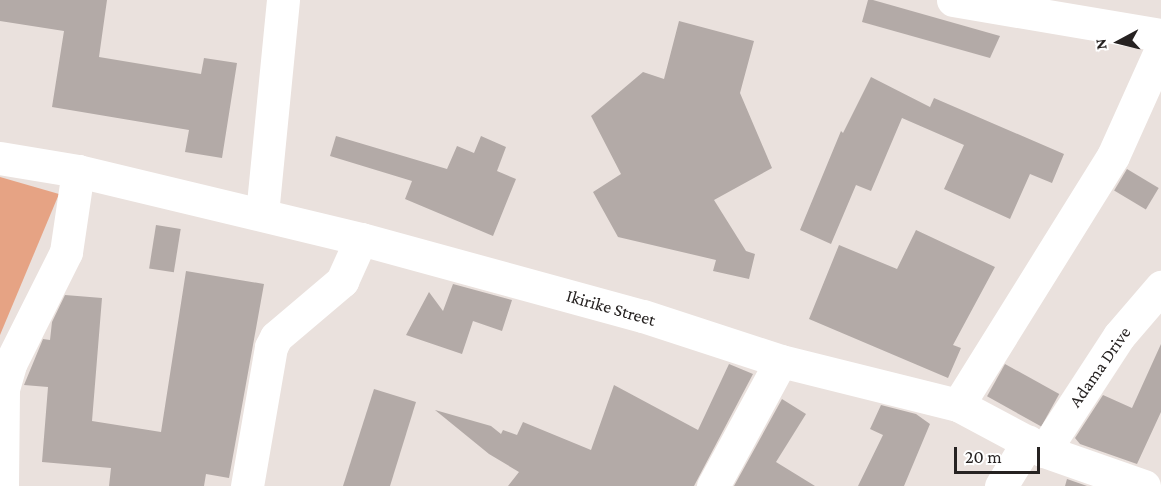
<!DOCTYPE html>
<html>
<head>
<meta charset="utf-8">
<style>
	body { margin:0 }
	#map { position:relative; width:1161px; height:486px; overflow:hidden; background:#eae1dd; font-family:"Crimson Pro",serif }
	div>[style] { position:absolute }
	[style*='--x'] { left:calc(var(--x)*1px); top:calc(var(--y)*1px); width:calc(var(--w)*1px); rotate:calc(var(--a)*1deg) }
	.forest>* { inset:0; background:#e6a384 }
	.building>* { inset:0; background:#b3aaa7; transform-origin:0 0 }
	.minor>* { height:33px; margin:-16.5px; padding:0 16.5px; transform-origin:16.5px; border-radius:16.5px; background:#fff }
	span { translate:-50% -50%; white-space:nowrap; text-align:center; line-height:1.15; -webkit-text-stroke:4.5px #fff; paint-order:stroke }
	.street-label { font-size:18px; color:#262221 }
	.north { position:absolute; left:1089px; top:12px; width:60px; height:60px; -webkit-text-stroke:4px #fff; paint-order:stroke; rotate:263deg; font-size:16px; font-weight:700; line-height:24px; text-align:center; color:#262221 }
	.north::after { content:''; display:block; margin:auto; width:21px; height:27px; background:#262221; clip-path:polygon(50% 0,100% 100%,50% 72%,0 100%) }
	.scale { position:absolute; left:954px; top:447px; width:86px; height:27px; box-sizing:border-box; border:3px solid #262221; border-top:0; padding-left:8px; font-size:18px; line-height:21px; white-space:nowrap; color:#262221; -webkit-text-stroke:4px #fff; paint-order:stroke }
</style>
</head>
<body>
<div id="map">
	<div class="forest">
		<div style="clip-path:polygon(0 177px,59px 194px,0 335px)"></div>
	</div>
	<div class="building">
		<div style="clip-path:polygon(0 0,107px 0,99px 57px,201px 74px,204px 58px,237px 63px,222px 158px,185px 152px,189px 130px,52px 107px,64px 31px,0 21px)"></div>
		<div style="clip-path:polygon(868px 0,873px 0,1000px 36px,990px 58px,862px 22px)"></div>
		<div style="clip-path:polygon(679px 21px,754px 41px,740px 93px,772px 168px,714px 200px,746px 251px,755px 254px,749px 279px,713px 271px,716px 260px,618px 237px,593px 192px,621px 174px,591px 116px,643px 72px,664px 79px)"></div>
		<div style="clip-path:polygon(871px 77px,930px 107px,934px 98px,1064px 154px,1052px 183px,1030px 174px,1010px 219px,944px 189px,964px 145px,902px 118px,871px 191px,856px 185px,831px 244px,800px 230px,841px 131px,843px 133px)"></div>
		<div style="clip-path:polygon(336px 136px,447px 169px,457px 146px,474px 153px,481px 136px,506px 147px,497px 171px,516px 179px,493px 236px,405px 199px,412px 181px,330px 156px)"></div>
		<div style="left:1127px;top:169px;width:37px;height:25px;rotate:31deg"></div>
		<div style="left:156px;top:225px;width:25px;height:44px;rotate:9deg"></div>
		<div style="clip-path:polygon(916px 230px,995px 267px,953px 345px,961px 348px,948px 378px,809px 319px,839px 245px,897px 269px)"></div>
		<div style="clip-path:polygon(186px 271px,264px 284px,229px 478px,206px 474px,204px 486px,109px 486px,111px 468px,42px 462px,48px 387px,24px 385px,43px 339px,50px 340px,52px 322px,65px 295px,102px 298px,92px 421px,161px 432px)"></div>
		<div style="clip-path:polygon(453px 284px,512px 300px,502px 331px,473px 321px,462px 354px,406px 335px,429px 292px,443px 311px)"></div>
		<div style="clip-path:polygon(1161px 344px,1161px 412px,1137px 464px,1080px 444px,1075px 438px,1103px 395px,1132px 408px)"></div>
		<div style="clip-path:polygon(729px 364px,753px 374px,694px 486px,508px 486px,519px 472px,489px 454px,435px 410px,491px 426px,501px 434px,503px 430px,517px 435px,523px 422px,591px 450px,614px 385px,698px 430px)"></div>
		<div style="left:1005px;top:364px;width:62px;height:37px;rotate:29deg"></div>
		<div style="clip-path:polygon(374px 389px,416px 402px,390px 486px,343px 486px)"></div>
		<div style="clip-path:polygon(782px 399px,806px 414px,776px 462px,815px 486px,734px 486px)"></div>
		<div style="clip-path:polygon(881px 405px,916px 414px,930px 424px,904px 486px,858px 486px,883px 435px,870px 429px)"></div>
		<div style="clip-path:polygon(1067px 479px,1087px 486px,1065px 486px)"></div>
	</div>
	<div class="minor">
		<div style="--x:953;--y:0;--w:211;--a:9.6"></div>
		<div style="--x:0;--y:158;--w:79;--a:9.5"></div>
		<div style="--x:78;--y:171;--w:291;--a:13.5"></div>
		<div style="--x:361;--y:239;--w:292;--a:15.3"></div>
		<div style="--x:643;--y:316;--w:145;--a:18.1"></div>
		<div style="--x:781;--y:361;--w:182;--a:14"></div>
		<div style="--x:958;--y:405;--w:98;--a:28.1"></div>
		<div style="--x:1044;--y:451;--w:106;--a:19.3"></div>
		<div style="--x:262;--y:214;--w:215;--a:-84.4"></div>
		<div style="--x:958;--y:405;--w:293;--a:-58.1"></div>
		<div style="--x:1113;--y:156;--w:117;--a:-65.8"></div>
		<div style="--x:1044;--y:451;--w:137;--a:-56.9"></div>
		<div style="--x:1119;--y:336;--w:65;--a:-49.4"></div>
		<div style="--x:2;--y:486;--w:97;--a:-89.4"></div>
		<div style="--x:3;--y:389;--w:26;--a:-74"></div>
		<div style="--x:10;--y:364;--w:125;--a:-63.4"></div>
		<div style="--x:66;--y:252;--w:82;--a:-81.6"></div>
		<div style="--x:247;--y:486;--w:141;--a:-80.2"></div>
		<div style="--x:271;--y:347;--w:11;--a:-63"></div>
		<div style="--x:276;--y:337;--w:87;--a:-40.3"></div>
		<div style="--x:342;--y:281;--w:46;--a:-65.7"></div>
		<div style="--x:713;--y:486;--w:142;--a:-61.5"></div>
		<div style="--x:1001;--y:486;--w:52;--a:-58.5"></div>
	</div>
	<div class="street-label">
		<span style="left:611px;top:308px;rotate:16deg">Ikirike Street</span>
		<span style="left:1100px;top:367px;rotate:-55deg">Adama Drive</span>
	</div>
	<div class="north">N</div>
	<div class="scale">20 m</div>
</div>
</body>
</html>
